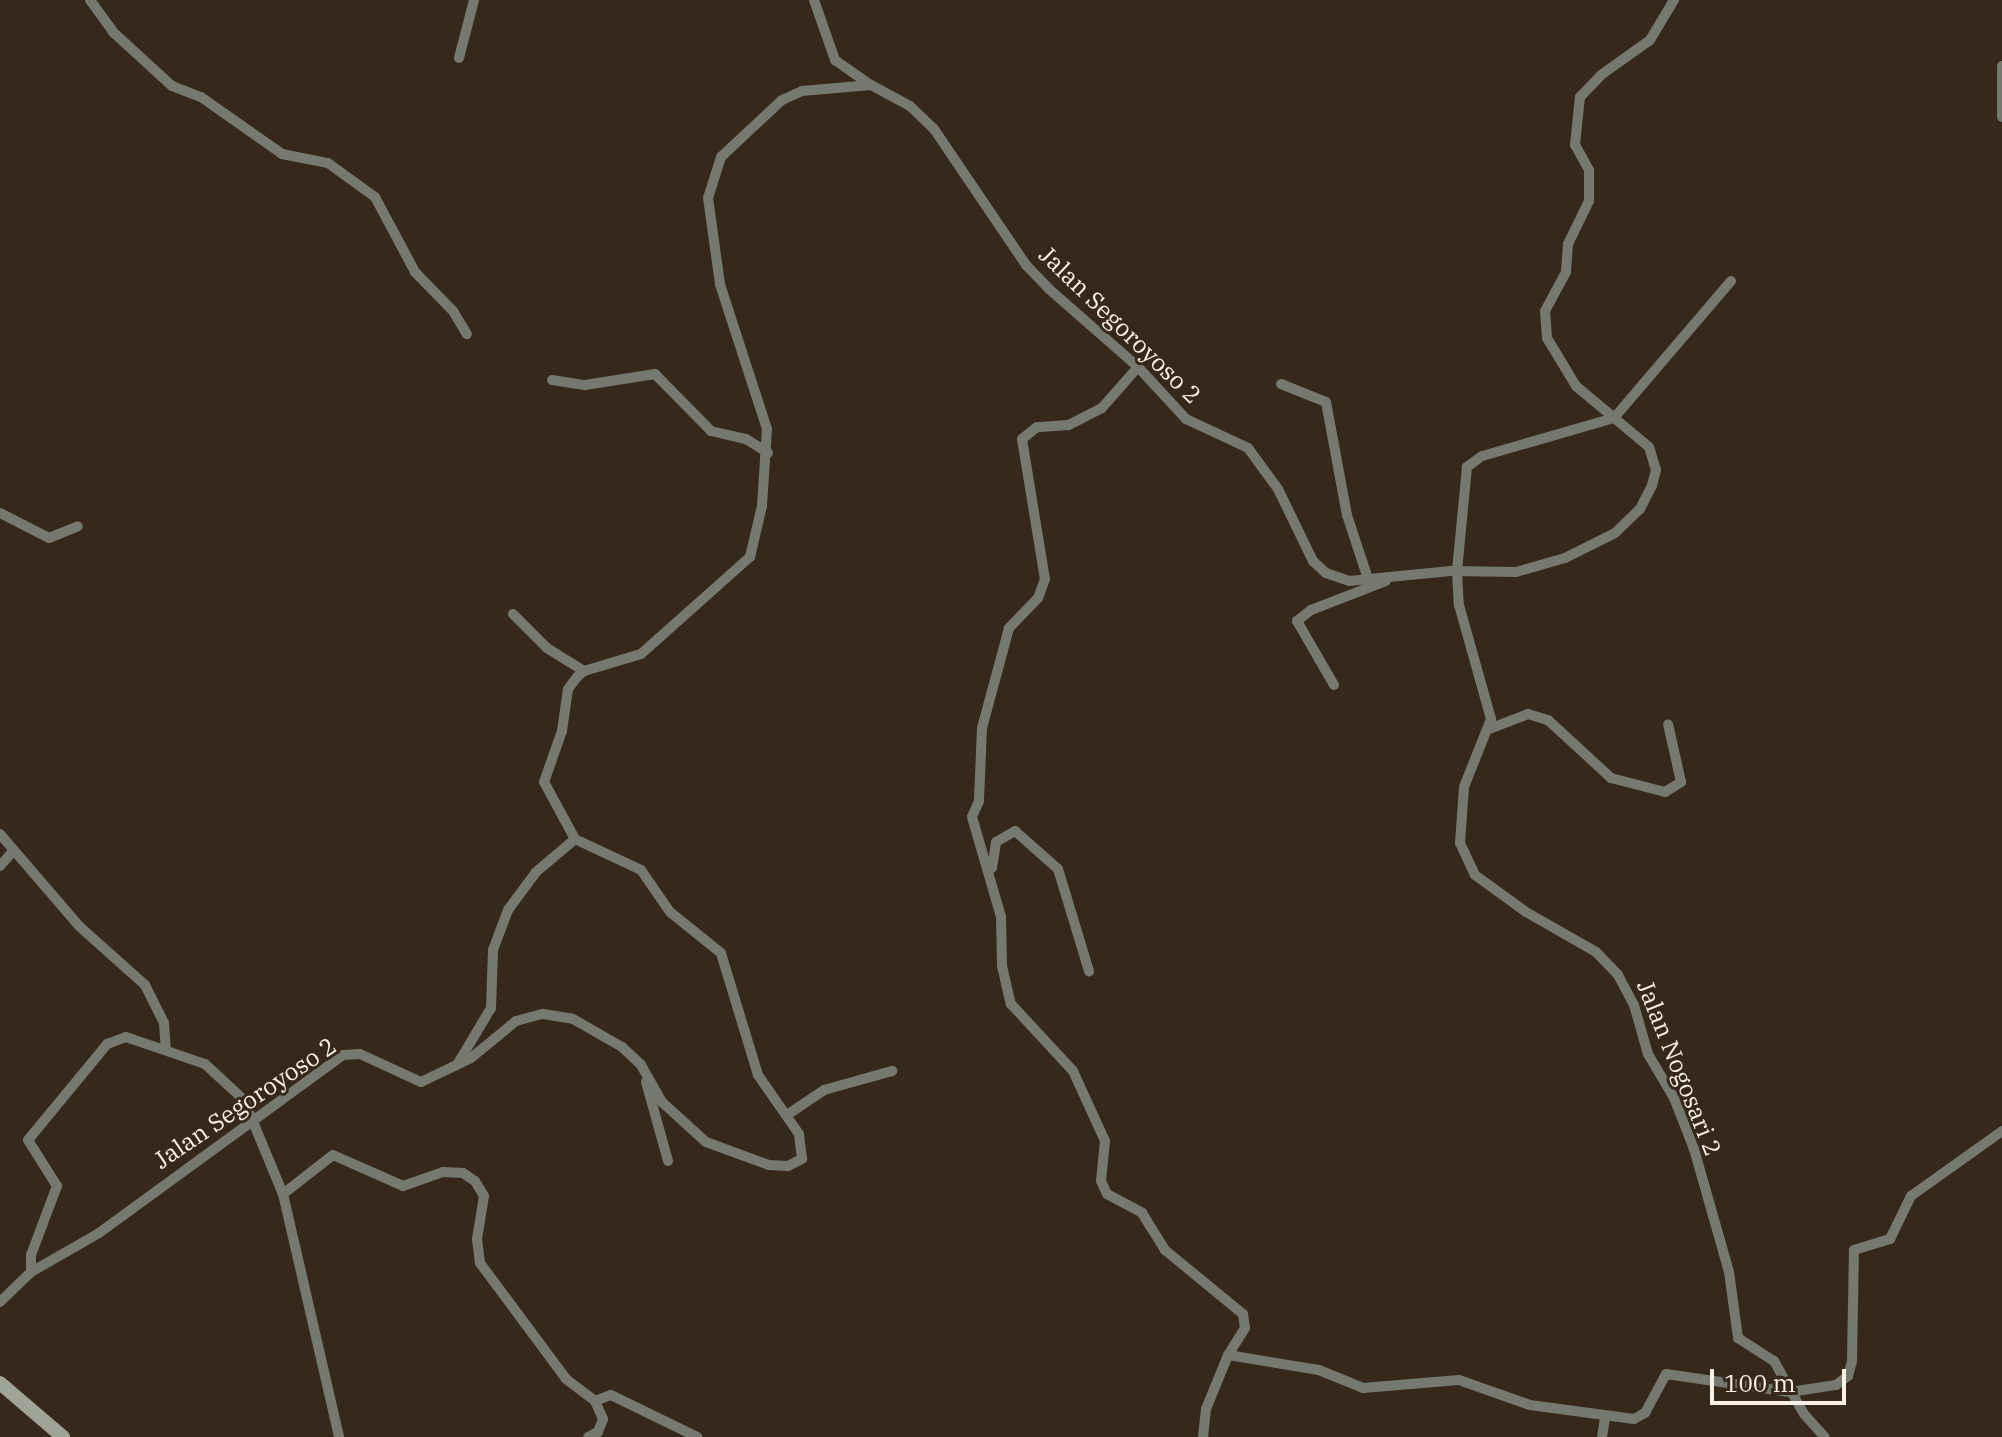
<!DOCTYPE html>
<html>
<head>
<meta charset="utf-8">
<style>
	body { margin:0 }
	#map { position:relative; width:2002px; height:1437px; overflow:hidden; background:#36281b; font-family:"IBM Plex Serif",serif }
	div>[style] { position:absolute }
	[style*='--x'] { left:calc(var(--x)*1px); top:calc(var(--y)*1px); width:calc(var(--w)*1px); rotate:calc(var(--a)*1deg) }
	.minor>* { height:10px; margin:-5px; padding:0 5px; transform-origin:5px; border-radius:5px; background:#757970 }
	.secondary>* { height:14px; margin:-7px; padding:0 7px; transform-origin:7px; border-radius:7px; background:#9fa496 }
	span { translate:-50% -50%; white-space:nowrap; text-align:center; line-height:1.15; -webkit-text-stroke:6px #36281b; paint-order:stroke }
	.street-label { font-size:24px; color:#f9f0e7 }
	.scale { position:absolute; left:1710px; top:1369px; width:136px; height:36px; box-sizing:border-box; border:4px solid #f9f0e7; border-top:0; padding-left:10px; font-size:24px; line-height:28px; white-space:nowrap; color:#f9f0e7; -webkit-text-stroke:6px #36281b; paint-order:stroke }
</style>
</head>
<body>
<div id="map">
	<div class="minor">
		<div style="--x:90;--y:0;--w:39;--a:54"></div>
		<div style="--x:113;--y:32;--w:80;--a:42.5"></div>
		<div style="--x:172;--y:86;--w:31;--a:21"></div>
		<div style="--x:201;--y:97;--w:99;--a:35.1"></div>
		<div style="--x:282;--y:154;--w:47;--a:11.1"></div>
		<div style="--x:328;--y:163;--w:58;--a:35.9"></div>
		<div style="--x:375;--y:197;--w:85;--a:61.9"></div>
		<div style="--x:415;--y:272;--w:54;--a:45.7"></div>
		<div style="--x:453;--y:311;--w:27;--a:59"></div>
		<div style="--x:814;--y:0;--w:64;--a:70.7"></div>
		<div style="--x:835;--y:60;--w:42;--a:35.2"></div>
		<div style="--x:459;--y:58;--w:60;--a:-75.5"></div>
		<div style="--x:2002;--y:66;--w:51;--a:90"></div>
		<div style="--x:1731;--y:281;--w:180;--a:130.5"></div>
		<div style="--x:1614;--y:418;--w:137;--a:163.9"></div>
		<div style="--x:1482;--y:456;--w:19;--a:144"></div>
		<div style="--x:1467;--y:467;--w:104;--a:95.5"></div>
		<div style="--x:1457;--y:571;--w:34;--a:87"></div>
		<div style="--x:1459;--y:605;--w:118;--a:74.3"></div>
		<div style="--x:1491;--y:719;--w:73;--a:111.7"></div>
		<div style="--x:1464;--y:787;--w:56;--a:94.1"></div>
		<div style="--x:1460;--y:843;--w:35;--a:65"></div>
		<div style="--x:1475;--y:875;--w:63;--a:36"></div>
		<div style="--x:1526;--y:912;--w:81;--a:29.7"></div>
		<div style="--x:1596;--y:952;--w:32;--a:46"></div>
		<div style="--x:1618;--y:975;--w:34;--a:62"></div>
		<div style="--x:1634;--y:1005;--w:51;--a:74.1"></div>
		<div style="--x:1648;--y:1054;--w:51;--a:59.4"></div>
		<div style="--x:1674;--y:1098;--w:55;--a:68.6"></div>
		<div style="--x:1694;--y:1149;--w:128;--a:74.1"></div>
		<div style="--x:1729;--y:1272;--w:67;--a:82.2"></div>
		<div style="--x:1738;--y:1338;--w:43;--a:32.6"></div>
		<div style="--x:1774;--y:1361;--w:61;--a:60.5"></div>
		<div style="--x:1804;--y:1414;--w:31;--a:48"></div>
		<div style="--x:1138;--y:367;--w:55;--a:131.3"></div>
		<div style="--x:1102;--y:408;--w:38;--a:153"></div>
		<div style="--x:1068;--y:425;--w:31;--a:176"></div>
		<div style="--x:1037;--y:427;--w:19;--a:141"></div>
		<div style="--x:1022;--y:439;--w:142;--a:80.7"></div>
		<div style="--x:1045;--y:579;--w:20;--a:110"></div>
		<div style="--x:1038;--y:598;--w:42;--a:134"></div>
		<div style="--x:1009;--y:628;--w:104;--a:105.1"></div>
		<div style="--x:982;--y:728;--w:73;--a:92.4"></div>
		<div style="--x:979;--y:801;--w:17;--a:114"></div>
		<div style="--x:972;--y:817;--w:104;--a:73.8"></div>
		<div style="--x:1001;--y:917;--w:49;--a:88.8"></div>
		<div style="--x:1002;--y:966;--w:39;--a:77"></div>
		<div style="--x:1011;--y:1004;--w:91;--a:47.2"></div>
		<div style="--x:1073;--y:1071;--w:77;--a:65.4"></div>
		<div style="--x:1105;--y:1141;--w:40;--a:95.7"></div>
		<div style="--x:1101;--y:1181;--w:14;--a:65"></div>
		<div style="--x:1107;--y:1194;--w:40;--a:28"></div>
		<div style="--x:1142;--y:1213;--w:44;--a:58.1"></div>
		<div style="--x:1165;--y:1250;--w:101;--a:39.4"></div>
		<div style="--x:1243;--y:1314;--w:14;--a:82"></div>
		<div style="--x:1245;--y:1328;--w:32;--a:122"></div>
		<div style="--x:552;--y:380;--w:33;--a:9"></div>
		<div style="--x:585;--y:385;--w:71;--a:-8.9"></div>
		<div style="--x:655;--y:374;--w:80;--a:45.5"></div>
		<div style="--x:711;--y:431;--w:36;--a:13"></div>
		<div style="--x:746;--y:439;--w:26;--a:32"></div>
		<div style="--x:1281;--y:384;--w:48;--a:21.8"></div>
		<div style="--x:1326;--y:402;--w:115;--a:79.5"></div>
		<div style="--x:1347;--y:515;--w:67;--a:71.8"></div>
		<div style="--x:0;--y:513;--w:55;--a:27"></div>
		<div style="--x:49;--y:538;--w:31;--a:-22"></div>
		<div style="--x:513;--y:614;--w:48;--a:45"></div>
		<div style="--x:547;--y:648;--w:44;--a:31.9"></div>
		<div style="--x:1334;--y:685;--w:74;--a:-120"></div>
		<div style="--x:1297;--y:621;--w:18;--a:-38"></div>
		<div style="--x:1311;--y:610;--w:80;--a:-21.1"></div>
		<div style="--x:1489;--y:729;--w:42;--a:-21"></div>
		<div style="--x:1528;--y:714;--w:21;--a:17"></div>
		<div style="--x:1548;--y:720;--w:86;--a:42.6"></div>
		<div style="--x:1611;--y:778;--w:56;--a:14.5"></div>
		<div style="--x:1665;--y:792;--w:19;--a:-32"></div>
		<div style="--x:1681;--y:782;--w:59;--a:-102.6"></div>
		<div style="--x:0;--y:834;--w:121;--a:49.3"></div>
		<div style="--x:79;--y:926;--w:89;--a:41.8"></div>
		<div style="--x:145;--y:985;--w:42;--a:63.4"></div>
		<div style="--x:164;--y:1023;--w:26;--a:86"></div>
		<div style="--x:0;--y:866;--w:20;--a:-49"></div>
		<div style="--x:992;--y:868;--w:26;--a:-81"></div>
		<div style="--x:996;--y:842;--w:22;--a:-30"></div>
		<div style="--x:1015;--y:831;--w:57;--a:41.5"></div>
		<div style="--x:1058;--y:869;--w:107;--a:73.1"></div>
		<div style="--x:457;--y:1065;--w:66;--a:-59.2"></div>
		<div style="--x:491;--y:1008;--w:58;--a:-88"></div>
		<div style="--x:493;--y:950;--w:43;--a:-69.4"></div>
		<div style="--x:508;--y:910;--w:47;--a:-53.6"></div>
		<div style="--x:536;--y:872;--w:51;--a:-40.2"></div>
		<div style="--x:646;--y:1082;--w:82;--a:74.4"></div>
		<div style="--x:787;--y:1115;--w:45;--a:-34"></div>
		<div style="--x:824;--y:1090;--w:71;--a:-15.6"></div>
		<div style="--x:283;--y:1194;--w:63;--a:-38"></div>
		<div style="--x:333;--y:1155;--w:77;--a:23.9"></div>
		<div style="--x:403;--y:1186;--w:42;--a:-19.3"></div>
		<div style="--x:443;--y:1172;--w:20;--a:3"></div>
		<div style="--x:463;--y:1173;--w:14;--a:34"></div>
		<div style="--x:475;--y:1181;--w:17;--a:59"></div>
		<div style="--x:484;--y:1196;--w:44;--a:99.2"></div>
		<div style="--x:477;--y:1239;--w:24;--a:83"></div>
		<div style="--x:480;--y:1263;--w:144;--a:53.4"></div>
		<div style="--x:566;--y:1379;--w:36;--a:37"></div>
		<div style="--x:595;--y:1401;--w:20;--a:66"></div>
		<div style="--x:603;--y:1419;--w:14;--a:111"></div>
		<div style="--x:598;--y:1432;--w:11;--a:153"></div>
		<div style="--x:31;--y:1272;--w:17;--a:-90"></div>
		<div style="--x:31;--y:1255;--w:74;--a:-69.4"></div>
		<div style="--x:57;--y:1186;--w:54;--a:-122.2"></div>
		<div style="--x:28;--y:1140;--w:124;--a:-50.5"></div>
		<div style="--x:107;--y:1044;--w:20;--a:-20"></div>
		<div style="--x:126;--y:1037;--w:83;--a:18.9"></div>
		<div style="--x:205;--y:1064;--w:53;--a:42.7"></div>
		<div style="--x:244;--y:1100;--w:102;--a:67.5"></div>
		<div style="--x:283;--y:1194;--w:249;--a:77"></div>
		<div style="--x:0;--y:1302;--w:43;--a:-44.1"></div>
		<div style="--x:31;--y:1272;--w:78;--a:-29.8"></div>
		<div style="--x:99;--y:1233;--w:302;--a:-36.1"></div>
		<div style="--x:343;--y:1055;--w:17;--a:-3"></div>
		<div style="--x:360;--y:1054;--w:67;--a:24.7"></div>
		<div style="--x:421;--y:1082;--w:55;--a:-25.6"></div>
		<div style="--x:471;--y:1058;--w:58;--a:-39.4"></div>
		<div style="--x:516;--y:1021;--w:28;--a:-15"></div>
		<div style="--x:543;--y:1014;--w:30;--a:9"></div>
		<div style="--x:573;--y:1019;--w:56;--a:29.7"></div>
		<div style="--x:622;--y:1047;--w:26;--a:43"></div>
		<div style="--x:641;--y:1065;--w:43;--a:60.4"></div>
		<div style="--x:662;--y:1102;--w:59;--a:42.3"></div>
		<div style="--x:706;--y:1142;--w:67;--a:20.1"></div>
		<div style="--x:769;--y:1165;--w:19;--a:3"></div>
		<div style="--x:788;--y:1166;--w:16;--a:-27"></div>
		<div style="--x:802;--y:1159;--w:25;--a:-97"></div>
		<div style="--x:799;--y:1134;--w:72;--a:-124.8"></div>
		<div style="--x:758;--y:1075;--w:127;--a:-106.9"></div>
		<div style="--x:721;--y:953;--w:65;--a:-141.2"></div>
		<div style="--x:670;--y:912;--w:51;--a:-124.6"></div>
		<div style="--x:641;--y:870;--w:73;--a:-154.8"></div>
		<div style="--x:575;--y:839;--w:65;--a:-118.5"></div>
		<div style="--x:544;--y:782;--w:54;--a:-70.6"></div>
		<div style="--x:562;--y:731;--w:42;--a:-81.9"></div>
		<div style="--x:568;--y:689;--w:15;--a:-53"></div>
		<div style="--x:577;--y:677;--w:9;--a:-41"></div>
		<div style="--x:584;--y:671;--w:59;--a:-16.6"></div>
		<div style="--x:641;--y:654;--w:146;--a:-41.7"></div>
		<div style="--x:750;--y:557;--w:52;--a:-76.8"></div>
		<div style="--x:762;--y:506;--w:77;--a:-86.3"></div>
		<div style="--x:767;--y:429;--w:152;--a:-108"></div>
		<div style="--x:720;--y:284;--w:87;--a:-97.9"></div>
		<div style="--x:708;--y:198;--w:43;--a:-72.4"></div>
		<div style="--x:721;--y:157;--w:83;--a:-43.1"></div>
		<div style="--x:782;--y:100;--w:22;--a:-24"></div>
		<div style="--x:802;--y:91;--w:69;--a:-5"></div>
		<div style="--x:871;--y:85;--w:44;--a:28.3"></div>
		<div style="--x:910;--y:106;--w:33;--a:44"></div>
		<div style="--x:934;--y:129;--w:164;--a:55.9"></div>
		<div style="--x:1026;--y:265;--w:33;--a:46"></div>
		<div style="--x:1049;--y:289;--w:118;--a:41.2"></div>
		<div style="--x:1138;--y:367;--w:71;--a:47.3"></div>
		<div style="--x:1186;--y:419;--w:68;--a:25.1"></div>
		<div style="--x:1248;--y:448;--w:51;--a:53.8"></div>
		<div style="--x:1278;--y:489;--w:80;--a:64.1"></div>
		<div style="--x:1313;--y:561;--w:18;--a:43"></div>
		<div style="--x:1326;--y:573;--w:24;--a:19"></div>
		<div style="--x:1349;--y:581;--w:102;--a:-5.6"></div>
		<div style="--x:1451;--y:571;--w:65;--a:0.9"></div>
		<div style="--x:1516;--y:572;--w:51;--a:-15.9"></div>
		<div style="--x:1565;--y:558;--w:56;--a:-26.6"></div>
		<div style="--x:1615;--y:533;--w:35;--a:-44"></div>
		<div style="--x:1640;--y:509;--w:27;--a:-63"></div>
		<div style="--x:1652;--y:485;--w:16;--a:-75"></div>
		<div style="--x:1656;--y:470;--w:24;--a:-107"></div>
		<div style="--x:1649;--y:447;--w:95;--a:-140.1"></div>
		<div style="--x:1576;--y:386;--w:56;--a:-121.1"></div>
		<div style="--x:1547;--y:338;--w:27;--a:-94"></div>
		<div style="--x:1545;--y:311;--w:44;--a:-61.7"></div>
		<div style="--x:1566;--y:272;--w:28;--a:-86"></div>
		<div style="--x:1568;--y:244;--w:48;--a:-64"></div>
		<div style="--x:1589;--y:201;--w:31;--a:-90"></div>
		<div style="--x:1589;--y:170;--w:29;--a:-119"></div>
		<div style="--x:1575;--y:145;--w:48;--a:-84.1"></div>
		<div style="--x:1580;--y:97;--w:30;--a:-46"></div>
		<div style="--x:1601;--y:75;--w:60;--a:-35.5"></div>
		<div style="--x:1650;--y:40;--w:47;--a:-59"></div>
		<div style="--x:595;--y:1401;--w:17;--a:-21"></div>
		<div style="--x:611;--y:1395;--w:96;--a:26"></div>
		<div style="--x:1203;--y:1437;--w:28;--a:-84"></div>
		<div style="--x:1206;--y:1409;--w:58;--a:-67.8"></div>
		<div style="--x:1228;--y:1355;--w:92;--a:9.4"></div>
		<div style="--x:1319;--y:1370;--w:48;--a:22.2"></div>
		<div style="--x:1363;--y:1388;--w:96;--a:-4.8"></div>
		<div style="--x:1459;--y:1380;--w:75;--a:19.4"></div>
		<div style="--x:1530;--y:1405;--w:105;--a:7.7"></div>
		<div style="--x:1634;--y:1419;--w:13;--a:-29"></div>
		<div style="--x:1645;--y:1413;--w:44;--a:-61.7"></div>
		<div style="--x:1666;--y:1374;--w:125;--a:8.3"></div>
		<div style="--x:1790;--y:1392;--w:47;--a:-8.7"></div>
		<div style="--x:1836;--y:1385;--w:15;--a:-37"></div>
		<div style="--x:1848;--y:1376;--w:16;--a:-75"></div>
		<div style="--x:1852;--y:1361;--w:111;--a:-89"></div>
		<div style="--x:1854;--y:1250;--w:38;--a:-17"></div>
		<div style="--x:1890;--y:1239;--w:48;--a:-64"></div>
		<div style="--x:1911;--y:1196;--w:112;--a:-35.5"></div>
		<div style="--x:1602;--y:1437;--w:20;--a:-81"></div>
	</div>
	<div class="secondary">
		<div style="--x:0;--y:1383;--w:83;--a:40.6"></div>
	</div>
	<div class="street-label">
		<span style="left:1120px;top:325px;rotate:44deg">Jalan Segoroyoso 2</span>
		<span style="left:1679px;top:1068px;rotate:68deg">Jalan Nogosari 2</span>
		<span style="left:245px;top:1103px;rotate:-34deg">Jalan Segoroyoso 2</span>
	</div>
	<div class="scale">100 m</div>
</div>
</body>
</html>
